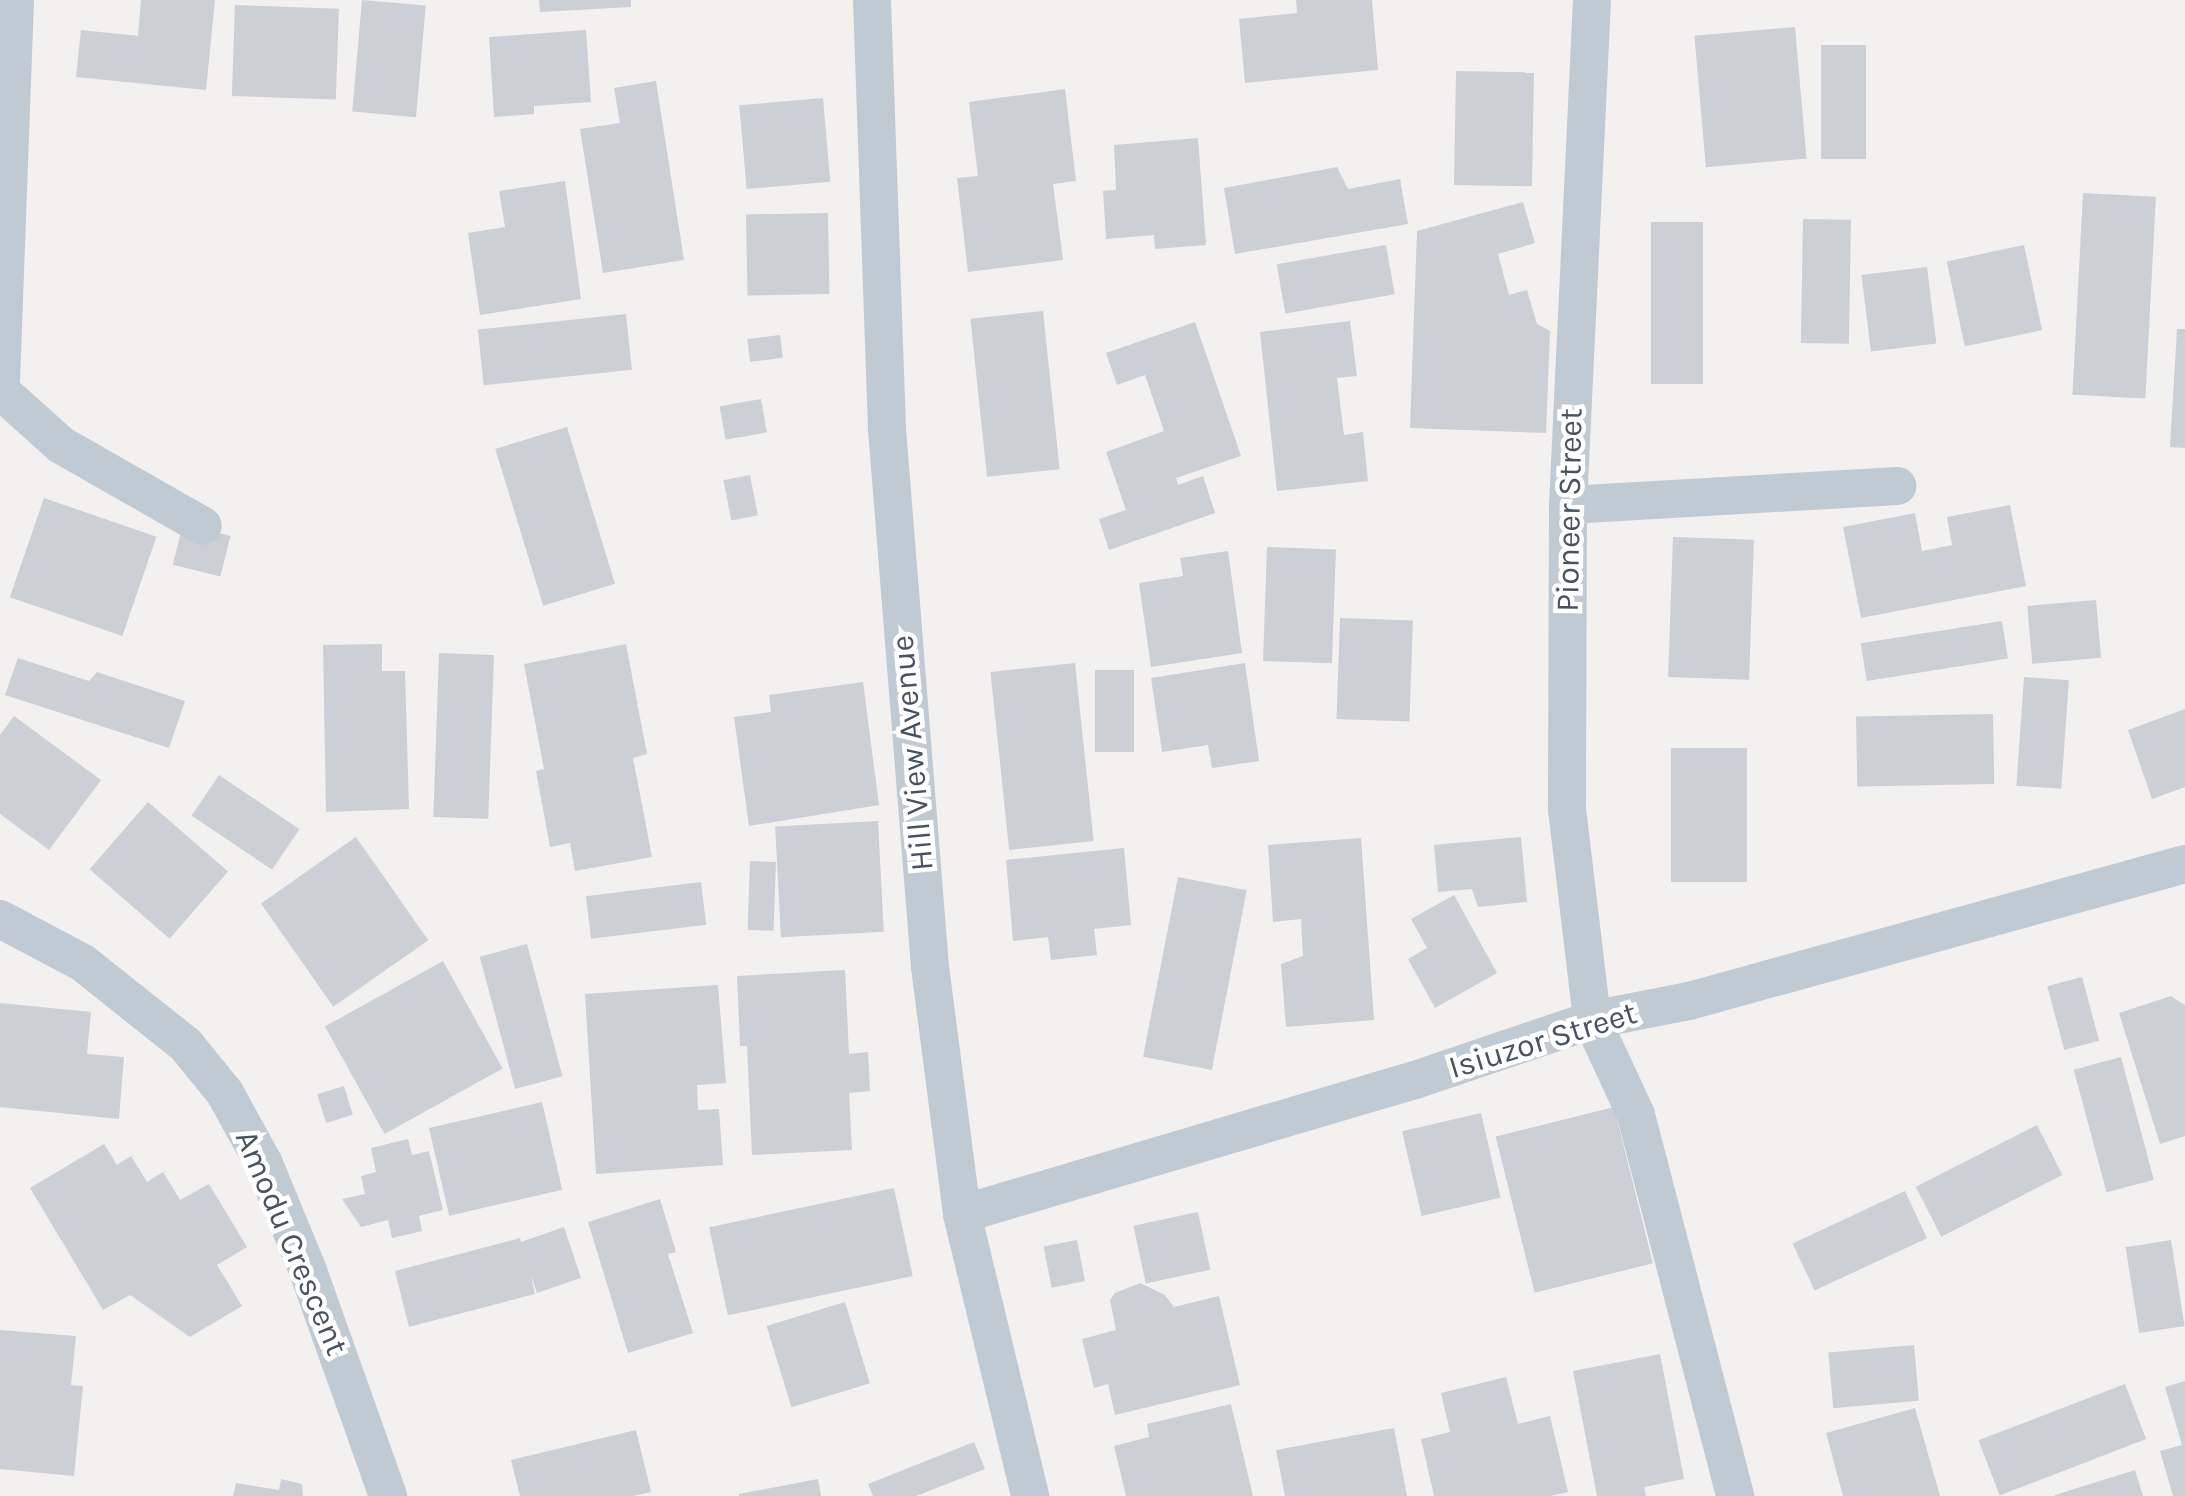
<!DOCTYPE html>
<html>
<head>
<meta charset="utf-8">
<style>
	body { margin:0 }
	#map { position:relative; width:2185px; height:1496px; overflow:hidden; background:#f3f0f0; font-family:Karla,sans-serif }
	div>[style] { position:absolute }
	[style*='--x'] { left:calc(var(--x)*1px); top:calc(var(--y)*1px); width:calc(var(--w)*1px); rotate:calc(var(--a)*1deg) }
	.building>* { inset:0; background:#cccfd6; transform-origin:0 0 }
	.street>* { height:38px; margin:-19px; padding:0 19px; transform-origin:19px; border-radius:19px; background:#c0cad3 }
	span { translate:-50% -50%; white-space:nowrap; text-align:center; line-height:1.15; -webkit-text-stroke:9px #fff; paint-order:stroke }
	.street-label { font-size:32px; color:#465260 }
</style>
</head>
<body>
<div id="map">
	<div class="building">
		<div style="clip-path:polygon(141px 0,215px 0,206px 90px,76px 77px,81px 30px,138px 36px)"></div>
		<div style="left:362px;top:0;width:64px;height:112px;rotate:5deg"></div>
		<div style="clip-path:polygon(539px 0,631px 0,631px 7px,540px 12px)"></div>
		<div style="clip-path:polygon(1296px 0,1372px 0,1378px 70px,1245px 83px,1239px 19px,1297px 13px)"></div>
		<div style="left:235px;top:5px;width:104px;height:91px;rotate:2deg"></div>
		<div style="left:1795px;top:27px;width:132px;height:101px;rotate:85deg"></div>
		<div style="clip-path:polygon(586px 30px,591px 102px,534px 106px,534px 114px,494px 117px,489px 37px)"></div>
		<div style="left:1821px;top:45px;width:45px;height:114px"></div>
		<div style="left:1456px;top:71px;width:78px;height:114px;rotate:1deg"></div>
		<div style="clip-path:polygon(656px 81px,684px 260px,603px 273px,580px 129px,620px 123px,614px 88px)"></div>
		<div style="clip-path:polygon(1065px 89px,1076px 181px,1053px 184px,1063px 260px,968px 272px,957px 178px,978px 176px,969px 102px)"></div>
		<div style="left:823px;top:98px;width:84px;height:84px;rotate:85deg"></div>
		<div style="clip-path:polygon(1198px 138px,1206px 245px,1155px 249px,1154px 235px,1106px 239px,1103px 191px,1116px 190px,1114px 145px)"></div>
		<div style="clip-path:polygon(1337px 167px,1348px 189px,1400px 179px,1408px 224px,1235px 254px,1224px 188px)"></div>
		<div style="clip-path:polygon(565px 181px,581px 299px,480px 315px,468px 233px,505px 227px,499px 191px)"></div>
		<div style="left:2083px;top:193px;width:73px;height:202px;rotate:3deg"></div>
		<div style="clip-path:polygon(1523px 202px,1535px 243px,1498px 254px,1509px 295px,1527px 290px,1537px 324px,1550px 331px,1546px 433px,1410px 428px,1417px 231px)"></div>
		<div style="left:828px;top:213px;width:81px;height:82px;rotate:89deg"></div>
		<div style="left:1803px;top:219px;width:48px;height:124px;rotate:1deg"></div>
		<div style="left:1651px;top:222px;width:52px;height:162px"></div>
		<div style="left:1386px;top:245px;width:50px;height:111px;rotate:80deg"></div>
		<div style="left:2024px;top:245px;width:87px;height:79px;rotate:78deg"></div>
		<div style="left:1927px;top:267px;width:77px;height:66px;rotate:83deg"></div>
		<div style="left:1043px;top:311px;width:159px;height:73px;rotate:84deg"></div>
		<div style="left:626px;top:314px;width:56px;height:149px;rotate:84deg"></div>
		<div style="clip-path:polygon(1350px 321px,1357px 376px,1337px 378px,1344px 435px,1363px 432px,1368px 481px,1277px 491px,1260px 332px)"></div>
		<div style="clip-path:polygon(1195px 322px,1241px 456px,1176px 478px,1178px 485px,1203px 476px,1215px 513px,1109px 550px,1099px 519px,1126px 510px,1106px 452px,1164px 431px,1145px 375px,1117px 385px,1106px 353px)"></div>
		<div style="clip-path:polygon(2177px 329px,2185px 329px,2185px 448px,2170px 447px)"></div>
		<div style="left:780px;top:335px;width:23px;height:33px;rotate:83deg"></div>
		<div style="left:761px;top:399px;width:34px;height:42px;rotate:80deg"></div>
		<div style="left:567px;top:427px;width:164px;height:75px;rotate:73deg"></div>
		<div style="left:750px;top:475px;width:41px;height:27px;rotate:79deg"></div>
		<div style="left:44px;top:498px;width:119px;height:105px;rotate:19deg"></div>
		<div style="clip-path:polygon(2010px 505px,2026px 586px,1861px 618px,1843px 527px,1915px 513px,1922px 551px,1952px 545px,1947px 517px)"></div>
		<div style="left:183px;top:524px;width:49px;height:42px;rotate:14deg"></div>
		<div style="left:1673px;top:537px;width:81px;height:140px;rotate:2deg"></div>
		<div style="left:1267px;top:547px;width:69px;height:114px;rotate:2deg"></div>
		<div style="clip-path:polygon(1228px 551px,1242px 653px,1151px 667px,1139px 583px,1183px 576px,1180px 558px)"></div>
		<div style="left:2096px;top:600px;width:58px;height:69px;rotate:85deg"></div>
		<div style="left:1340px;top:618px;width:73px;height:101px;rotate:2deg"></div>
		<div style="left:2002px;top:621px;width:38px;height:143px;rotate:81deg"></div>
		<div style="clip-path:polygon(382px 644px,382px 671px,405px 671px,409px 809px,326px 812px,323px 645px)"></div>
		<div style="clip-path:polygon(626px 644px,647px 754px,633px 758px,652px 857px,575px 871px,570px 843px,550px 847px,536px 771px,544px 769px,524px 664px)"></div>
		<div style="left:439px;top:653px;width:55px;height:164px;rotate:2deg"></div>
		<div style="clip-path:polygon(18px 658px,89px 681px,97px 672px,185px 701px,169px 748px,5px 695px)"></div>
		<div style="left:1075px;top:663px;width:179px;height:85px;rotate:84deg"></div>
		<div style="clip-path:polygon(1245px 663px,1259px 761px,1212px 768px,1208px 745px,1162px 752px,1151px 678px)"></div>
		<div style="left:1095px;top:670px;width:39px;height:82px"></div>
		<div style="left:2024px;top:677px;width:45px;height:109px;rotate:4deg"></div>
		<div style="clip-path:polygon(863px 682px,879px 805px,749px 826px,734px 717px,771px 712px,769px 695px)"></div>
		<div style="clip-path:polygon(2185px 709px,2185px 787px,2152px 799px,2128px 730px)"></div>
		<div style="left:1993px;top:714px;width:70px;height:137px;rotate:89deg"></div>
		<div style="clip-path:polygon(14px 716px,101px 780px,49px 850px,0 814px,0 735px)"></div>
		<div style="left:1747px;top:748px;width:134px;height:76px;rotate:90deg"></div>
		<div style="left:219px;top:775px;width:97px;height:49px;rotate:34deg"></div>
		<div style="left:148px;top:802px;width:106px;height:89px;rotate:41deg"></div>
		<div style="left:878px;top:821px;width:111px;height:103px;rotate:87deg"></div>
		<div style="left:356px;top:837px;width:126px;height:116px;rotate:55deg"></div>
		<div style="clip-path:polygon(1521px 837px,1527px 902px,1478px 907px,1472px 889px,1438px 892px,1434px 845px)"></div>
		<div style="clip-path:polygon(1361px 838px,1374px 1020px,1286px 1027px,1281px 964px,1303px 956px,1301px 919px,1273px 922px,1268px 845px)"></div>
		<div style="clip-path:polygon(1124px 848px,1131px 925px,1094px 929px,1097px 955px,1051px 960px,1048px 937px,1013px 941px,1006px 860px)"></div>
		<div style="left:750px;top:861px;width:26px;height:69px;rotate:2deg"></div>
		<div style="left:1178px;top:877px;width:70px;height:183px;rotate:11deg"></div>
		<div style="left:701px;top:882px;width:43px;height:116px;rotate:83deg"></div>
		<div style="clip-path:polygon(1454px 895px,1497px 973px,1435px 1008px,1408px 959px,1427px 948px,1411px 919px)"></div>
		<div style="left:527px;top:944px;width:137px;height:49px;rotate:75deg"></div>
		<div style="left:443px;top:961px;width:123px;height:135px;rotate:61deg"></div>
		<div style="clip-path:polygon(845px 970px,849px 1054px,868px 1052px,870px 1091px,849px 1093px,852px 1150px,752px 1155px,747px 1046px,740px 1046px,737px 976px)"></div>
		<div style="left:2082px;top:977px;width:66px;height:36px;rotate:75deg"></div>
		<div style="clip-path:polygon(718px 985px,726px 1083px,697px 1085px,698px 1110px,719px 1109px,723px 1165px,596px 1174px,585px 994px)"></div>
		<div style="clip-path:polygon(2171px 996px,2185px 1005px,2185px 1136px,2160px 1144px,2119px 1013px)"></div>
		<div style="clip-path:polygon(0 1003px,91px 1012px,87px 1054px,124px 1057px,119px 1119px,0 1107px)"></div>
		<div style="left:2121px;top:1057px;width:127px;height:49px;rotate:75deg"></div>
		<div style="left:344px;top:1086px;width:30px;height:28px;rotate:73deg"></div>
		<div style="left:542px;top:1102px;width:90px;height:116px;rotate:77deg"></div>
		<div style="left:1614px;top:1107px;width:161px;height:122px;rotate:76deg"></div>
		<div style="left:1481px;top:1113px;width:87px;height:81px;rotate:77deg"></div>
		<div style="left:2037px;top:1125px;width:56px;height:136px;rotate:63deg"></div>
		<div style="clip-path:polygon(408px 1139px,412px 1155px,429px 1151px,443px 1210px,419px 1216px,422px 1231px,392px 1238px,388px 1220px,361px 1227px,342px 1199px,365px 1194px,361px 1176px,376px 1172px,371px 1148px)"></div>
		<div style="clip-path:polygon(104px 1144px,117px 1165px,131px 1156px,147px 1182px,163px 1172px,180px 1200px,209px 1184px,247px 1247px,217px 1265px,242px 1306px,190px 1337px,130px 1295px,103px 1310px,30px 1188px)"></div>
		<div style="left:894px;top:1188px;width:90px;height:189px;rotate:78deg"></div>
		<div style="left:1905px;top:1191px;width:52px;height:124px;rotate:65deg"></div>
		<div style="clip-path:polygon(660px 1199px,676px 1252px,668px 1254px,693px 1333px,628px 1353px,588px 1222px)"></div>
		<div style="left:1198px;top:1212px;width:59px;height:66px;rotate:78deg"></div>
		<div style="clip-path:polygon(564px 1227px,581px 1278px,537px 1293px,531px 1276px,535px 1294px,409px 1327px,395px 1271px,520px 1238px,521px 1242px)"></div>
		<div style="left:1077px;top:1240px;width:42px;height:34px;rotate:79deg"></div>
		<div style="left:2171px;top:1240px;width:87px;height:46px;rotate:81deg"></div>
		<div style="clip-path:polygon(1140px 1283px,1165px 1295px,1174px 1307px,1219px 1296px,1240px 1385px,1115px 1415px,1108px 1384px,1094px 1388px,1082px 1339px,1116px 1330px,1110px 1300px,1115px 1293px)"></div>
		<div style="left:845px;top:1302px;width:85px;height:82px;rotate:73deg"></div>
		<div style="clip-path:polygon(0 1330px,76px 1336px,71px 1385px,83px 1386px,74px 1476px,0 1469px)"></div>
		<div style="left:1914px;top:1345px;width:56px;height:86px;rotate:85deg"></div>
		<div style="clip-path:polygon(1660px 1354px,1684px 1479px,1644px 1487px,1646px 1496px,1597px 1496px,1573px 1371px)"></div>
		<div style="clip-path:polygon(1506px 1377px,1518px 1424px,1550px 1416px,1568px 1492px,1550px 1496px,1434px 1496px,1421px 1439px,1450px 1432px,1441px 1393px)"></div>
		<div style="clip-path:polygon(2185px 1381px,2185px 1496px,2173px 1496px,2160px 1451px,2182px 1445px,2165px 1387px)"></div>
		<div style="left:2125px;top:1384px;width:59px;height:157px;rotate:69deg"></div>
		<div style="clip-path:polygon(1231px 1404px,1253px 1496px,1126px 1496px,1114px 1446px,1149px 1437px,1147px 1424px)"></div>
		<div style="clip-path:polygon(1915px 1408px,1940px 1496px,1843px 1496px,1826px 1433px)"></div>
		<div style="clip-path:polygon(1394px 1428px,1407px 1496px,1285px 1496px,1276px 1450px)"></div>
		<div style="clip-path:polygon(636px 1430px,651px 1492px,633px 1496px,520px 1496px,511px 1460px)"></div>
		<div style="clip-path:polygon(974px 1442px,985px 1469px,916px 1496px,873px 1496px,868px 1484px)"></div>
		<div style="clip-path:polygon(2135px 1470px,2143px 1496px,2055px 1496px,2055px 1495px)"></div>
		<div style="clip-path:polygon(281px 1479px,302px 1484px,303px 1496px,233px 1496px,236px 1483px,279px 1490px)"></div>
		<div style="clip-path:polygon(818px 1479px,821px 1496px,739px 1496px,739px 1494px)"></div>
	</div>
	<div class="street">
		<div style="--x:15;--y:0;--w:391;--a:92.1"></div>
		<div style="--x:1;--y:391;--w:81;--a:42"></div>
		<div style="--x:61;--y:445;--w:163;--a:29.7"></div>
		<div style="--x:872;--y:0;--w:429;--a:88"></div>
		<div style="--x:887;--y:429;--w:540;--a:85.43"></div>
		<div style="--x:930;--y:967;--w:249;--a:82.6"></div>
		<div style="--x:962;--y:1214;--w:290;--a:76.4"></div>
		<div style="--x:1592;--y:0;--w:506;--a:92.72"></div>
		<div style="--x:1568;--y:505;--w:304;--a:90.2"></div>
		<div style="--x:1567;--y:809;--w:212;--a:83.2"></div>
		<div style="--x:1592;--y:1020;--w:105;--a:65.1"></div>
		<div style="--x:1636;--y:1115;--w:394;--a:75.4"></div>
		<div style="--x:1568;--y:505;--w:330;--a:-3.3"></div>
		<div style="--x:0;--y:919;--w:94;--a:27.9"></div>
		<div style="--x:83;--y:963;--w:132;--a:38.5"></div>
		<div style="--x:186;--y:1045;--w:62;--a:50.9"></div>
		<div style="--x:225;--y:1093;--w:81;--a:61.2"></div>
		<div style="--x:264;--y:1164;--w:116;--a:67.6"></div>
		<div style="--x:308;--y:1271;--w:239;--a:70.4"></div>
		<div style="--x:962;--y:1214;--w:472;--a:-16.5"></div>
		<div style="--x:1415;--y:1080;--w:187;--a:-18.7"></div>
		<div style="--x:1592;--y:1020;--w:99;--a:-11.1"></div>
		<div style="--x:1689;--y:1001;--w:515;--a:-15.44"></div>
	</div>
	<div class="street-label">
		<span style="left:1570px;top:510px;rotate:-89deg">Pioneer Street</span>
		<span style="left:913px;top:753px;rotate:-95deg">Hill View Avenue</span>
		<span style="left:1543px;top:1041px;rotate:-17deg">Isiuzor Street</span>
		<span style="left:291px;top:1243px;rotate:67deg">Amodu Crescent</span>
	</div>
</div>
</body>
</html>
